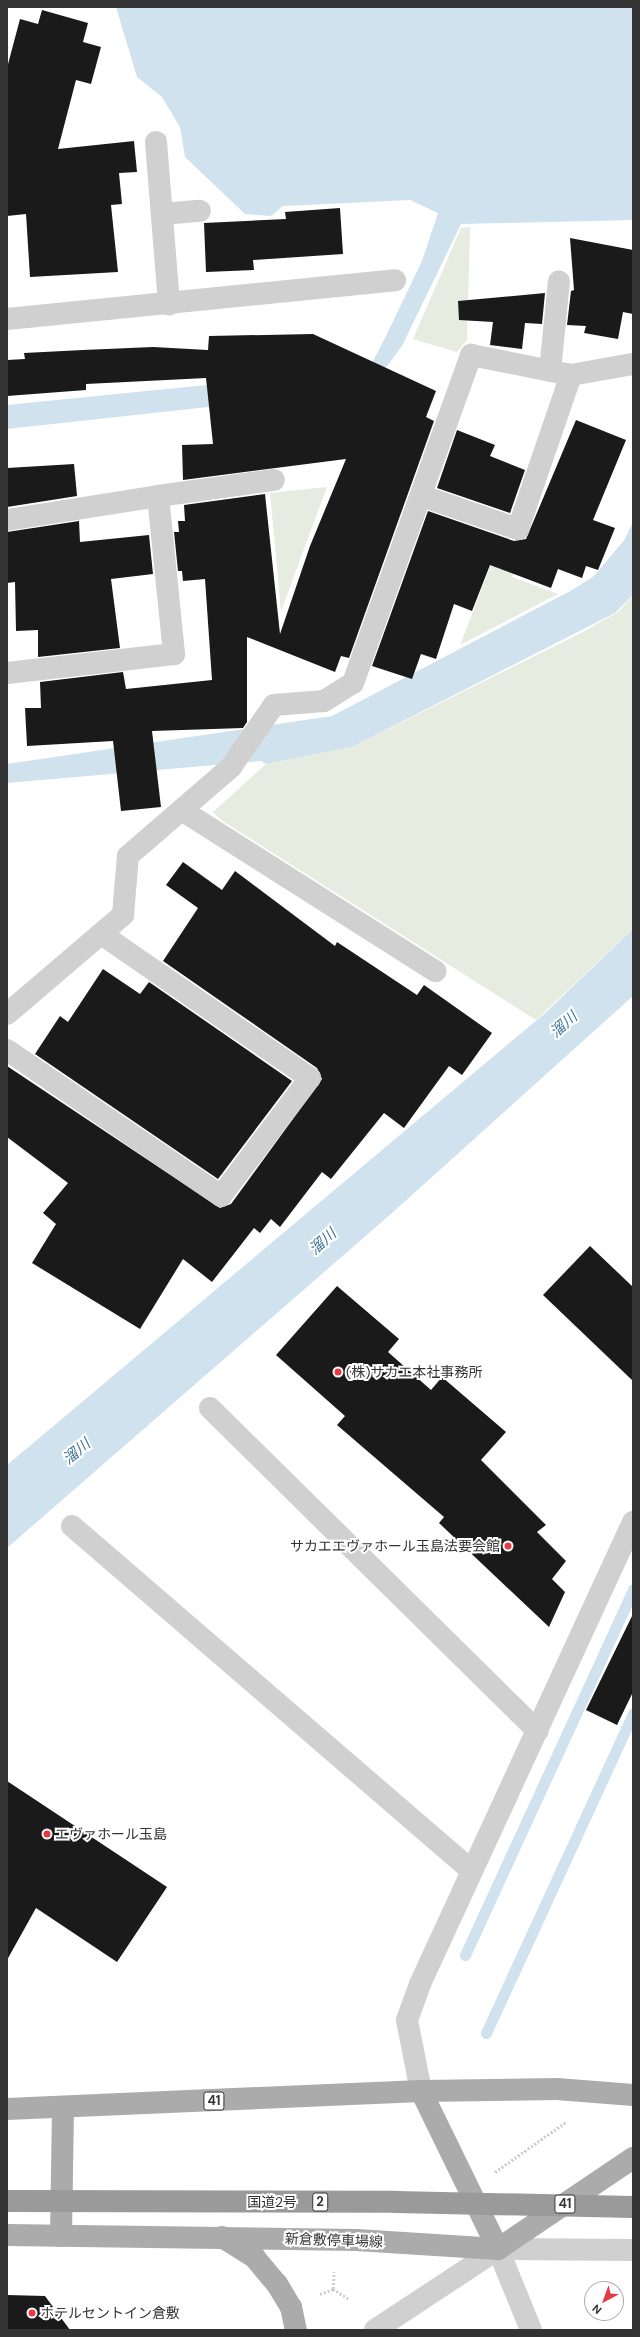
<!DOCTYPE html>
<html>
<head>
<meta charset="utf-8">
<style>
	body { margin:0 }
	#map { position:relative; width:640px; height:2337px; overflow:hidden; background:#fff; font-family:"DM Sans","Noto Sans JP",sans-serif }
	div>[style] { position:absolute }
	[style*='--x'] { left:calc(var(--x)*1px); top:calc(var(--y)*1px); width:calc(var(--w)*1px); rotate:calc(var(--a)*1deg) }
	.green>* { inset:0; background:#e6ecdf }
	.water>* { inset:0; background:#cfe2ee }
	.stream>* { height:11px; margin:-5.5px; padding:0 5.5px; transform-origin:5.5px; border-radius:5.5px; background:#cfe2ee }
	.building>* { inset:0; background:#1a1a1a }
	.path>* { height:2.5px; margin-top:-1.25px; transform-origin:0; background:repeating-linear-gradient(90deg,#cdcdcd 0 2px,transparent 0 4px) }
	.minor>* { height:22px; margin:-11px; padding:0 11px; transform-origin:11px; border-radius:11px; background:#d0d0d0 }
	.major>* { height:22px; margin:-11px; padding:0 11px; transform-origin:11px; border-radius:11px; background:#ababab }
	.highway-bridge>* { height:22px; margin:-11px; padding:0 11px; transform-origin:11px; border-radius:11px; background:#9a9a9a }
	.dots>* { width:11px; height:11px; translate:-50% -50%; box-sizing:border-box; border:2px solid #fff; border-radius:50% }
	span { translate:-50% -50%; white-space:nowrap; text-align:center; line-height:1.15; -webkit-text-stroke:4px #fff; paint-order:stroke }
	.shield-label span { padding:1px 3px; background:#fff; border:1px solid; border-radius:3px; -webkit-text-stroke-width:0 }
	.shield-label { font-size:13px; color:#333; font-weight:700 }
	.poi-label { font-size:14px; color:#333 }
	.left { translate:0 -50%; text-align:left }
	.right { translate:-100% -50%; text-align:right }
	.street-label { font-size:14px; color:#333 }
	.water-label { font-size:15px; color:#3f7597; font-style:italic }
	.frame { position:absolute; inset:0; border:8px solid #333; pointer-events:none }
	.north { position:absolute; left:584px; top:2281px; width:40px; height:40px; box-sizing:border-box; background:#fff; border:1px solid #adadad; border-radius:50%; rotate:221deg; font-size:11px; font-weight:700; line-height:16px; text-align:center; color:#333 }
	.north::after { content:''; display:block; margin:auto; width:14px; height:18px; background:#e63946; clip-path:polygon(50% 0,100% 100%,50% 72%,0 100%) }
</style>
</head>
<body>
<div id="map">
	<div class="green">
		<div style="clip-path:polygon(470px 227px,467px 340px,457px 352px,413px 339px,461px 228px)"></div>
		<div style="clip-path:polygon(327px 487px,281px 611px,270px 493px)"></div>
		<div style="clip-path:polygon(501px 539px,523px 548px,512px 577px,558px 594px,460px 645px)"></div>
		<div style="clip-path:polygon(633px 596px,633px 929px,536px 1020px,221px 820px,213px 812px,266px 764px,352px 747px,581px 633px,618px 612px)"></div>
	</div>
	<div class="water">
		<div style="clip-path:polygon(116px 7px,633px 7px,633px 220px,461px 224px,402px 346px,375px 382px,355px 391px,7px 429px,7px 405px,357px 370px,372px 363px,385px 338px,422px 261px,438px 213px,410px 200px,283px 206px,271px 216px,245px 214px,185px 157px,180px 127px,162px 97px,137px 77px)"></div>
		<div style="clip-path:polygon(633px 522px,633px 595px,615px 613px,352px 747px,266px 764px,261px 761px,7px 783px,7px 764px,332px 716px,572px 590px,594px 576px,625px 539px)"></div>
		<div style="clip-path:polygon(633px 929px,633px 996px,392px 1213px,7px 1548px,7px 1465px,544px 1014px)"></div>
	</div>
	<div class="stream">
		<div style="--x:465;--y:1955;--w:403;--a:-65.3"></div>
		<div style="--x:486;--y:2033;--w:352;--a:-65.3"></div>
	</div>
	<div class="building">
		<div style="clip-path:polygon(42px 10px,88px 23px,83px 42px,101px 47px,91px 84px,76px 80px,58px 149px,134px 141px,137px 172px,119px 173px,122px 204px,111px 205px,118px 272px,30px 277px,26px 214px,7px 216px,7px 68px,20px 19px,38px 24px)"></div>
		<div style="clip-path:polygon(340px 208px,343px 254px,253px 260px,254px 270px,206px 272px,204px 223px,286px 219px,285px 212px)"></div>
		<div style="clip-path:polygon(570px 238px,633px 250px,633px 314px,623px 312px,618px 339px,584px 333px,586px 326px,567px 325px,571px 291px,574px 290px)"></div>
		<div style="clip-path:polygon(545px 293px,542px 324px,525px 323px,522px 349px,490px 345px,493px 322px,459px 320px,458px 301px)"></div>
		<div style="clip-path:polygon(313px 334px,436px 391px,426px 417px,434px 421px,349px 658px,341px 656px,335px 672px,247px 637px,247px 722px,243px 728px,152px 731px,161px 807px,121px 811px,113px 741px,27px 746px,25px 708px,41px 708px,40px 682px,123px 672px,126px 689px,212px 680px,205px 579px,183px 581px,182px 571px,178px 571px,174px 532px,179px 532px,178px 521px,185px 521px,184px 505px,265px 494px,280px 634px,310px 546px,346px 459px,183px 480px,182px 445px,213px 444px,206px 378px,86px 384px,86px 390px,7px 396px,7px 360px,25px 359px,24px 353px,83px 350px,153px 347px,208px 350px,209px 336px)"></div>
		<div style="clip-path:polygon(576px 420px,626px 440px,593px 520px,615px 528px,598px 570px,586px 566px,582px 578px,558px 569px,551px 588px,490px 565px,472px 611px,454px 604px,436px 659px,421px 654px,412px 679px,372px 666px,428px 511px,514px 541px,526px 539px)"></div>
		<div style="clip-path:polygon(457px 430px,495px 445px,490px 456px,525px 470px,510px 513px,437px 488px)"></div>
		<div style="clip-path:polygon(74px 464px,77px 496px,7px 507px,7px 468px)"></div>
		<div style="clip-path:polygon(79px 521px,80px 542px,149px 535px,153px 574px,111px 579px,120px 648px,38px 657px,38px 630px,16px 631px,15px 582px,7px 583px,7px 532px)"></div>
		<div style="clip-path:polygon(183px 862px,222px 890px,235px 871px,335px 946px,337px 942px,417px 995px,424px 985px,492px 1033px,462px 1075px,449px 1066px,404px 1128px,384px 1113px,331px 1179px,322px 1172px,280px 1227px,271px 1219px,260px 1233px,254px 1228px,212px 1282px,183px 1259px,140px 1329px,32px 1263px,56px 1224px,43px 1213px,68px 1183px,7px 1137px,7px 1066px,220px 1208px,231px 1204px,322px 1079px,317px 1068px,163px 961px,198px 908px,166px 885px)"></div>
		<div style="clip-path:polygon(103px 969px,140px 994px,149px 982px,292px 1081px,218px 1179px,35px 1054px,60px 1016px,68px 1022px)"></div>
		<div style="clip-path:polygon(590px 1246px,633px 1287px,633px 1381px,543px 1295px)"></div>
		<div style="clip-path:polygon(337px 1286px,399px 1339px,388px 1352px,431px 1390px,442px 1377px,506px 1432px,481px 1460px,546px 1525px,537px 1532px,566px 1561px,552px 1579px,565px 1592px,549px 1627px,439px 1523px,444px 1517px,337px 1425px,345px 1416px,276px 1355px)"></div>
		<div style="clip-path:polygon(633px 1614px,633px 1692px,617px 1725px,586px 1710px)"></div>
		<div style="clip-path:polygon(7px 1781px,167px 1887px,117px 1962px,36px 1908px,7px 1960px)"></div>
		<div style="clip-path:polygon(7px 2295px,45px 2296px,70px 2330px,7px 2330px)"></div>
	</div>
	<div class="path">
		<div style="--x:495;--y:2172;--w:87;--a:-35.2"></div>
		<div style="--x:333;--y:2289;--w:17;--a:-87"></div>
		<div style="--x:333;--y:2289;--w:19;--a:32"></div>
		<div style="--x:320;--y:2294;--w:14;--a:-21"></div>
	</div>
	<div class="minor">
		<div style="--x:156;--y:142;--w:163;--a:85.4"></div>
		<div style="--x:162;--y:214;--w:38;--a:-5"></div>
		<div style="--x:7;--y:319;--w:390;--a:-5.7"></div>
		<div style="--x:550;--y:371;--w:90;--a:-84.3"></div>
		<div style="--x:158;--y:496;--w:117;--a:-7.9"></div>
		<div style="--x:422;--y:496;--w:102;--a:19"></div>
		<div style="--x:518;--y:529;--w:163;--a:-71"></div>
		<div style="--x:7;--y:520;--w:153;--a:-9"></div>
		<div style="--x:158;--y:496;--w:159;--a:84.2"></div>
		<div style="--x:174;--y:654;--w:168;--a:173.5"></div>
		<div style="--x:183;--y:811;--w:299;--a:32.4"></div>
		<div style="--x:7;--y:1014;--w:153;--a:-40.5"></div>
		<div style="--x:123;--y:915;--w:59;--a:-85.2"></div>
		<div style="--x:128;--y:856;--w:136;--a:-40.8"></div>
		<div style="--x:231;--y:767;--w:75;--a:-55.3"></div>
		<div style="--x:274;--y:705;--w:50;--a:-4.6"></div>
		<div style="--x:324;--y:701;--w:34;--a:-32"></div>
		<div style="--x:353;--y:683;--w:349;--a:-70.2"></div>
		<div style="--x:471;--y:355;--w:102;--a:11.3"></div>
		<div style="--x:571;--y:375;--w:63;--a:-10.1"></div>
		<div style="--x:7;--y:1050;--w:259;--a:34.3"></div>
		<div style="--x:221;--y:1196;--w:148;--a:-53"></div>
		<div style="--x:310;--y:1078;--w:254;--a:-145.4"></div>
		<div style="--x:210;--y:1408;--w:460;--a:44.6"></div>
		<div style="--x:72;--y:1526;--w:528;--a:40.78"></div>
		<div style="--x:421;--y:2091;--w:72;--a:-101.2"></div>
		<div style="--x:407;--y:2020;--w:38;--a:-70"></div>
		<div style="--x:420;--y:1984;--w:509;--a:-65.25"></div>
		<div style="--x:498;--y:2249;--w:87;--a:67.8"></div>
		<div style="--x:375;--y:2330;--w:147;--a:-33.4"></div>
		<div style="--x:498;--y:2249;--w:135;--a:0.4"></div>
	</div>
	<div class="major">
		<div style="--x:421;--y:2091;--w:176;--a:64"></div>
		<div style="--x:7;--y:2109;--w:414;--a:-2.5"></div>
		<div style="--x:421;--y:2091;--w:136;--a:-0.8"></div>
		<div style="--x:557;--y:2089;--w:76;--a:4.5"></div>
		<div style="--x:7;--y:2235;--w:350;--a:0.8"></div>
		<div style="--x:357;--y:2240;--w:141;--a:3.7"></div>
		<div style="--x:498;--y:2249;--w:163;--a:-34"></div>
		<div style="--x:61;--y:2236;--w:128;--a:-89.1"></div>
		<div style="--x:222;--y:2237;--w:39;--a:32"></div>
		<div style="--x:255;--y:2258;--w:34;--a:50"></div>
		<div style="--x:277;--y:2284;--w:27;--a:59"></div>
		<div style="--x:291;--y:2307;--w:24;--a:78"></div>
	</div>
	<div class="highway-bridge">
		<div style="--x:7;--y:2201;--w:389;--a:0.1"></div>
		<div style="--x:396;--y:2202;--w:237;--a:1.2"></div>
	</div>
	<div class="dots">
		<div style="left:338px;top:1372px;background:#e63946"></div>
		<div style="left:508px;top:1546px;background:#e63946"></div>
		<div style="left:47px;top:1834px;background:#e63946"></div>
		<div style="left:32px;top:2313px;background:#e63946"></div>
	</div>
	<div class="shield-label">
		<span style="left:214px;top:2101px">41</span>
		<span style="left:320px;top:2202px">2</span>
		<span style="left:565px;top:2204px">41</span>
	</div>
	<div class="poi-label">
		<span class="left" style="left:346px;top:1372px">(株)サカエ本社事務所</span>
		<span class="right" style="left:500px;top:1546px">サカエエヴァホール玉島法要会館</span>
		<span class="left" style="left:55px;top:1834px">エヴァホール玉島</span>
		<span class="left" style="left:40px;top:2313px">ホテルセントイン倉敷</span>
	</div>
	<div class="street-label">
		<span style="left:272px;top:2202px">国道2号</span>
		<span style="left:334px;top:2240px;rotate:2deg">新倉敷停車場線</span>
	</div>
	<div class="water-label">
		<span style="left:564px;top:1025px;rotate:-42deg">溜川</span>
		<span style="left:323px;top:1242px;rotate:-42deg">溜川</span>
		<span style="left:77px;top:1452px;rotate:-40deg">溜川</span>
	</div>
	<div class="frame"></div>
	<div class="north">N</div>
</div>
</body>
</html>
